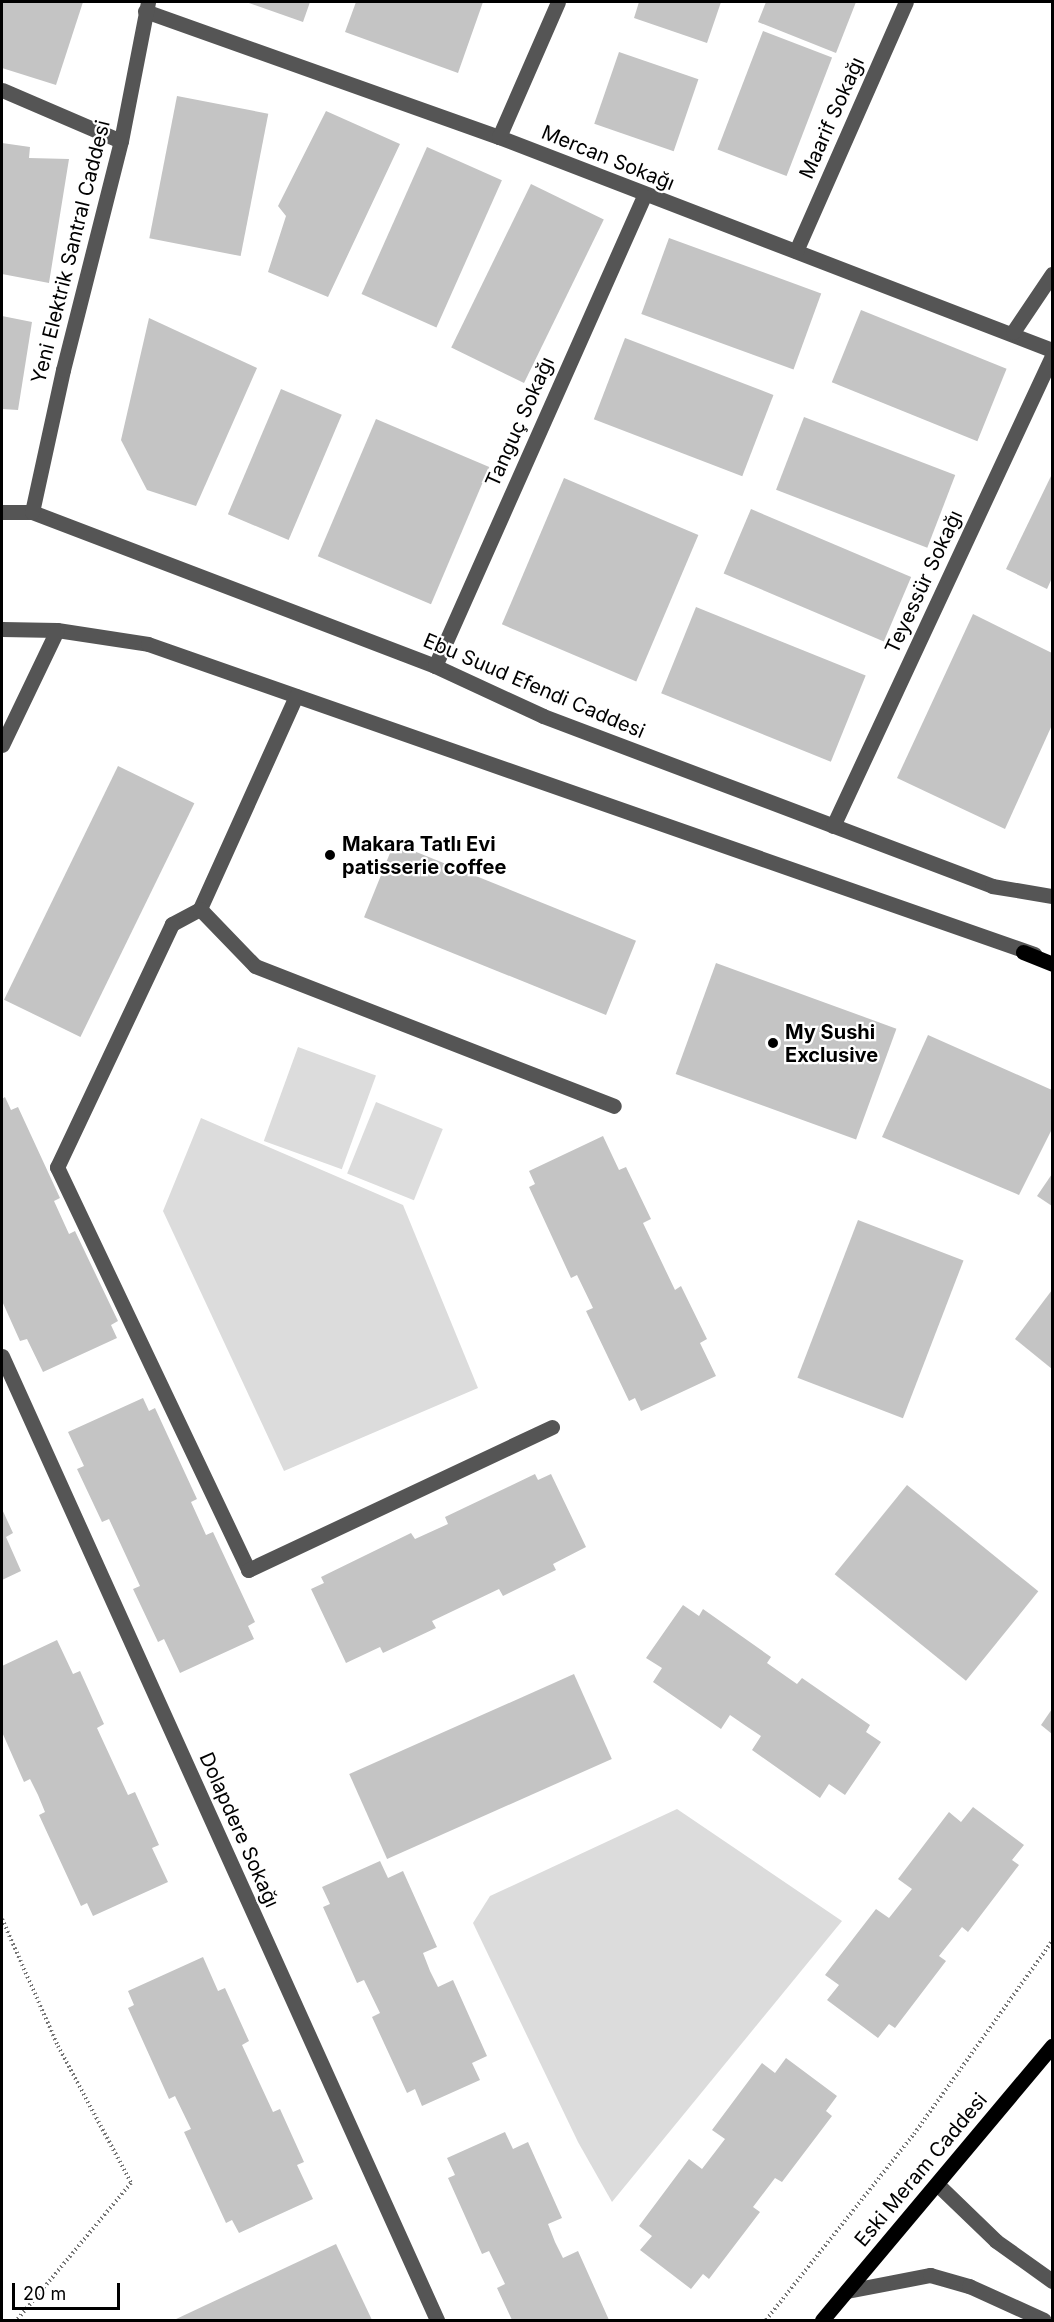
<!DOCTYPE html>
<html>
<head>
<meta charset="utf-8">
<style>
	body { margin:0 }
	#map { position:relative; width:1054px; height:2322px; overflow:hidden; background:#fff; font-family:Inter,sans-serif }
	div>[style] { position:absolute }
	[style*='--x'] { left:calc(var(--x)*1px); top:calc(var(--y)*1px); width:calc(var(--w)*1px); rotate:calc(var(--a)*1deg) }
	.green>* { inset:0; background:#dcdcdc; transform-origin:0 0 }
	.building>* { inset:0; background:#c4c4c4; transform-origin:0 0 }
	.path>* { height:4px; margin-top:-2px; transform-origin:0; background:repeating-linear-gradient(90deg,#777 0 1.5px,transparent 0 4.5px) }
	.minor>* { height:15px; margin:-7.5px; padding:0 7.5px; transform-origin:7.5px; border-radius:7.5px; background:#555 }
	.major>* { height:15px; margin:-7.5px; padding:0 7.5px; transform-origin:7.5px; border-radius:7.5px; background:#000 }
	.dots>* { width:16px; height:16px; translate:-50% -50%; box-sizing:border-box; border:3px solid #fff; border-radius:50% }
	span { translate:-50% -50%; white-space:nowrap; text-align:center; line-height:1.15; -webkit-text-stroke:4.5px #fff; paint-order:stroke }
	.street-label { font-size:20px; color:#000 }
	.poi-label { font-size:20px; color:#000; font-weight:700 }
	.left { translate:0 -50%; text-align:left }
	.frame { position:absolute; inset:0; border:3px solid #000; pointer-events:none }
	.scale { position:absolute; left:12px; top:2283px; width:108px; height:27px; box-sizing:border-box; border:3px solid #000; border-top:0; padding-left:8px; font-size:18px; line-height:21px; white-space:nowrap; color:#000; -webkit-text-stroke:4px #fff; paint-order:stroke }
</style>
</head>
<body>
<div id="map">
	<div class="green">
		<div style="left:298px;top:1047px;width:83px;height:100px;rotate:20deg"></div>
		<div style="left:376px;top:1102px;width:72px;height:77px;rotate:22deg"></div>
		<div style="clip-path:polygon(201px 1118px,403px 1205px,478px 1388px,284px 1471px,163px 1211px)"></div>
		<div style="clip-path:polygon(677px 1809px,842px 1921px,612px 2202px,578px 2142px,473px 1923px,490px 1896px)"></div>
	</div>
	<div class="building">
		<div style="clip-path:polygon(2px 2px,83px 2px,56px 85px,2px 68px)"></div>
		<div style="clip-path:polygon(246px 2px,310px 2px,303px 22px)"></div>
		<div style="clip-path:polygon(356px 2px,483px 2px,458px 73px,345px 32px)"></div>
		<div style="clip-path:polygon(639px 2px,721px 2px,707px 43px,634px 18px)"></div>
		<div style="clip-path:polygon(766px 2px,856px 2px,836px 53px,758px 22px)"></div>
		<div style="left:763px;top:31px;width:74px;height:127px;rotate:21deg"></div>
		<div style="left:619px;top:52px;width:84px;height:76px;rotate:19deg"></div>
		<div style="left:177px;top:96px;width:93px;height:145px;rotate:11deg"></div>
		<div style="clip-path:polygon(326px 111px,400px 144px,328px 297px,268px 272px,286px 216px,278px 206px)"></div>
		<div style="clip-path:polygon(2px 143px,30px 147px,29px 158px,69px 159px,49px 283px,2px 274px)"></div>
		<div style="left:427px;top:147px;width:82px;height:161px;rotate:24deg"></div>
		<div style="left:531px;top:184px;width:81px;height:182px;rotate:26deg"></div>
		<div style="left:669px;top:238px;width:162px;height:81px;rotate:20deg"></div>
		<div style="left:861px;top:310px;width:157px;height:78px;rotate:22deg"></div>
		<div style="clip-path:polygon(2px 316px,32px 322px,18px 410px,2px 409px)"></div>
		<div style="clip-path:polygon(149px 318px,257px 368px,196px 506px,147px 490px,121px 440px)"></div>
		<div style="left:625px;top:338px;width:159px;height:87px;rotate:21deg"></div>
		<div style="left:281px;top:389px;width:66px;height:136px;rotate:23deg"></div>
		<div style="left:804px;top:417px;width:162px;height:78px;rotate:21deg"></div>
		<div style="left:376px;top:419px;width:123px;height:149px;rotate:23deg"></div>
		<div style="clip-path:polygon(1052px 474px,1052px 578px,1047px 589px,1006px 569px)"></div>
		<div style="left:564px;top:478px;width:146px;height:159px;rotate:23deg"></div>
		<div style="left:751px;top:509px;width:174px;height:70px;rotate:23deg"></div>
		<div style="left:696px;top:607px;width:183px;height:93px;rotate:22deg"></div>
		<div style="clip-path:polygon(973px 614px,1052px 653px,1052px 725px,1005px 829px,897px 778px)"></div>
		<div style="left:118px;top:766px;width:85px;height:260px;rotate:26deg"></div>
		<div style="left:394px;top:843px;width:261px;height:80px;rotate:22deg"></div>
		<div style="left:716px;top:963px;width:192px;height:118px;rotate:20deg"></div>
		<div style="clip-path:polygon(928px 1035px,1052px 1090px,1052px 1129px,1019px 1195px,882px 1137px)"></div>
		<div style="clip-path:polygon(5px 1097px,11px 1110px,18px 1107px,60px 1198px,54px 1201px,69px 1234px,75px 1231px,118px 1321px,111px 1325px,117px 1338px,43px 1372px,27px 1339px,20px 1341px,2px 1301px,2px 1099px)"></div>
		<div style="clip-path:polygon(603px 1136px,619px 1170px,626px 1167px,651px 1219px,643px 1223px,675px 1290px,681px 1286px,707px 1339px,700px 1343px,716px 1376px,641px 1411px,635px 1398px,629px 1401px,586px 1311px,593px 1308px,577px 1275px,571px 1278px,529px 1187px,535px 1184px,529px 1171px)"></div>
		<div style="clip-path:polygon(1052px 1174px,1052px 1206px,1037px 1196px)"></div>
		<div style="left:858px;top:1220px;width:113px;height:169px;rotate:21deg"></div>
		<div style="clip-path:polygon(1052px 1290px,1052px 1369px,1015px 1339px)"></div>
		<div style="clip-path:polygon(143px 1398px,149px 1411px,155px 1408px,197px 1499px,191px 1502px,206px 1535px,213px 1532px,255px 1622px,248px 1626px,254px 1639px,180px 1673px,164px 1639px,158px 1642px,133px 1589px,140px 1586px,109px 1519px,102px 1522px,77px 1469px,84px 1466px,68px 1432px)"></div>
		<div style="clip-path:polygon(535px 1474px,538px 1480px,551px 1474px,586px 1547px,553px 1564px,556px 1570px,503px 1596px,499px 1589px,432px 1621px,436px 1628px,383px 1653px,380px 1647px,346px 1663px,311px 1589px,324px 1583px,321px 1577px,411px 1533px,415px 1539px,448px 1524px,445px 1517px)"></div>
		<div style="left:907px;top:1485px;width:169px;height:115px;rotate:39deg"></div>
		<div style="clip-path:polygon(2px 1509px,13px 1533px,6px 1537px,21px 1571px,2px 1580px)"></div>
		<div style="clip-path:polygon(683px 1605px,699px 1616px,703px 1609px,771px 1657px,767px 1663px,797px 1684px,802px 1678px,870px 1725px,866px 1732px,881px 1742px,845px 1795px,829px 1784px,820px 1798px,752px 1750px,761px 1736px,746px 1726px,730px 1715px,721px 1729px,653px 1682px,662px 1668px,646px 1658px)"></div>
		<div style="clip-path:polygon(57px 1640px,73px 1674px,80px 1671px,104px 1724px,97px 1728px,128px 1795px,135px 1792px,159px 1845px,152px 1848px,168px 1882px,93px 1916px,87px 1903px,81px 1906px,39px 1815px,45px 1812px,38px 1795px,30px 1779px,24px 1782px,2px 1732px,2px 1666px)"></div>
		<div style="left:574px;top:1674px;width:93px;height:246px;rotate:66deg"></div>
		<div style="clip-path:polygon(1052px 1709px,1052px 1734px,1041px 1725px)"></div>
		<div style="clip-path:polygon(973px 1807px,1024px 1845px,1012px 1860px,1019px 1865px,968px 1932px,962px 1927px,939px 1956px,946px 1961px,895px 2028px,889px 2024px,878px 2038px,827px 2000px,839px 1985px,825px 1975px,876px 1909px,889px 1918px,912px 1889px,898px 1879px,949px 1812px,961px 1822px)"></div>
		<div style="clip-path:polygon(380px 1861px,388px 1878px,403px 1871px,437px 1947px,423px 1953px,430px 1971px,438px 1987px,453px 1980px,487px 2056px,472px 2063px,480px 2080px,422px 2106px,415px 2089px,407px 2093px,372px 2017px,380px 2013px,364px 1980px,357px 1983px,323px 1907px,330px 1904px,322px 1887px)"></div>
		<div style="clip-path:polygon(203px 1957px,218px 1991px,225px 1988px,249px 2041px,242px 2045px,273px 2112px,280px 2109px,304px 2162px,297px 2165px,313px 2199px,239px 2233px,232px 2220px,226px 2223px,184px 2132px,191px 2129px,175px 2096px,169px 2099px,128px 2008px,134px 2005px,128px 1991px)"></div>
		<div style="clip-path:polygon(786px 2058px,837px 2096px,826px 2111px,832px 2116px,782px 2182px,775px 2178px,753px 2207px,760px 2212px,709px 2279px,703px 2274px,691px 2289px,640px 2250px,652px 2236px,639px 2226px,689px 2159px,702px 2169px,725px 2139px,712px 2130px,762px 2063px,775px 2073px)"></div>
		<div style="clip-path:polygon(505px 2132px,513px 2149px,528px 2142px,562px 2218px,548px 2224px,555px 2242px,563px 2258px,578px 2251px,609px 2320px,512px 2320px,497px 2288px,505px 2284px,489px 2251px,482px 2254px,448px 2178px,455px 2175px,447px 2158px)"></div>
		<div style="clip-path:polygon(336px 2244px,372px 2320px,174px 2320px)"></div>
	</div>
	<div class="path">
		<div style="--x:2;--y:1919;--w:139;--a:66.2"></div>
		<div style="--x:58;--y:2046;--w:155;--a:61.9"></div>
		<div style="--x:131;--y:2183;--w:178;--a:129.8"></div>
		<div style="--x:766;--y:2320;--w:238;--a:-51.5"></div>
		<div style="--x:914;--y:2134;--w:237;--a:-54.4"></div>
	</div>
	<div class="minor">
		<div style="--x:145;--y:11;--w:376;--a:19.6"></div>
		<div style="--x:499;--y:137;--w:593;--a:21.07"></div>
		<div style="--x:2;--y:90;--w:129;--a:23.2"></div>
		<div style="--x:499;--y:137;--w:147;--a:-66.4"></div>
		<div style="--x:796;--y:251;--w:272;--a:-66.2"></div>
		<div style="--x:1013;--y:332;--w:70;--a:-56.1"></div>
		<div style="--x:2;--y:512;--w:30;--a:0"></div>
		<div style="--x:32;--y:512;--w:431;--a:20.9"></div>
		<div style="--x:435;--y:666;--w:119;--a:24.8"></div>
		<div style="--x:543;--y:716;--w:480;--a:20.7"></div>
		<div style="--x:992;--y:886;--w:61;--a:9.5"></div>
		<div style="--x:32;--y:512;--w:145;--a:-77.7"></div>
		<div style="--x:63;--y:370;--w:236;--a:-75.8"></div>
		<div style="--x:121;--y:141;--w:142;--a:-79"></div>
		<div style="--x:2;--y:629;--w:55;--a:1"></div>
		<div style="--x:57;--y:630;--w:92;--a:8.7"></div>
		<div style="--x:148;--y:644;--w:939;--a:19.28"></div>
		<div style="--x:435;--y:666;--w:514;--a:-66.03"></div>
		<div style="--x:296;--y:696;--w:234;--a:114.3"></div>
		<div style="--x:200;--y:909;--w:32;--a:152"></div>
		<div style="--x:172;--y:924;--w:269;--a:115.3"></div>
		<div style="--x:57;--y:1167;--w:446;--a:64.6"></div>
		<div style="--x:248;--y:1570;--w:336;--a:-25.2"></div>
		<div style="--x:2;--y:745;--w:127;--a:-64.4"></div>
		<div style="--x:833;--y:826;--w:519;--a:-65.02"></div>
		<div style="--x:200;--y:909;--w:79;--a:46"></div>
		<div style="--x:255;--y:966;--w:385;--a:21.3"></div>
		<div style="--x:2;--y:1356;--w:1058;--a:65.71"></div>
		<div style="--x:937;--y:2184;--w:82;--a:44"></div>
		<div style="--x:996;--y:2241;--w:69;--a:35.5"></div>
		<div style="--x:847;--y:2291;--w:85;--a:-10.9"></div>
		<div style="--x:930;--y:2275;--w:41;--a:15.8"></div>
		<div style="--x:969;--y:2286;--w:82;--a:24.4"></div>
	</div>
	<div class="major">
		<div style="--x:1023;--y:952;--w:31;--a:22"></div>
		<div style="--x:822;--y:2320;--w:358;--a:-50"></div>
	</div>
	<div class="dots">
		<div style="left:330px;top:855px;background:#000"></div>
		<div style="left:773px;top:1043px;background:#000"></div>
	</div>
	<div class="street-label">
		<span style="left:832px;top:118px;rotate:-66deg">Maarif Sokağı</span>
		<span style="left:608px;top:158px;rotate:22deg">Mercan Sokağı</span>
		<span style="left:71px;top:252px;rotate:-76deg">Yeni Elektrik Santral Caddesi</span>
		<span style="left:520px;top:422px;rotate:-66deg">Tanguç Sokağı</span>
		<span style="left:924px;top:582px;rotate:-65deg">Teyessür Sokağı</span>
		<span style="left:534px;top:686px;rotate:23deg">Ebu Suud Efendi Caddesi</span>
		<span style="left:239px;top:1830px;rotate:66deg">Dolapdere Sokağı</span>
		<span style="left:921px;top:2170px;rotate:-50deg">Eski Meram Caddesi</span>
	</div>
	<div class="poi-label">
		<span class="left" style="left:342px;top:856px">Makara Tatlı Evi<br>patisserie coffee</span>
		<span class="left" style="left:785px;top:1044px">My Sushi<br>Exclusive</span>
	</div>
	<div class="frame"></div>
	<div class="scale">20 m</div>
</div>
</body>
</html>
